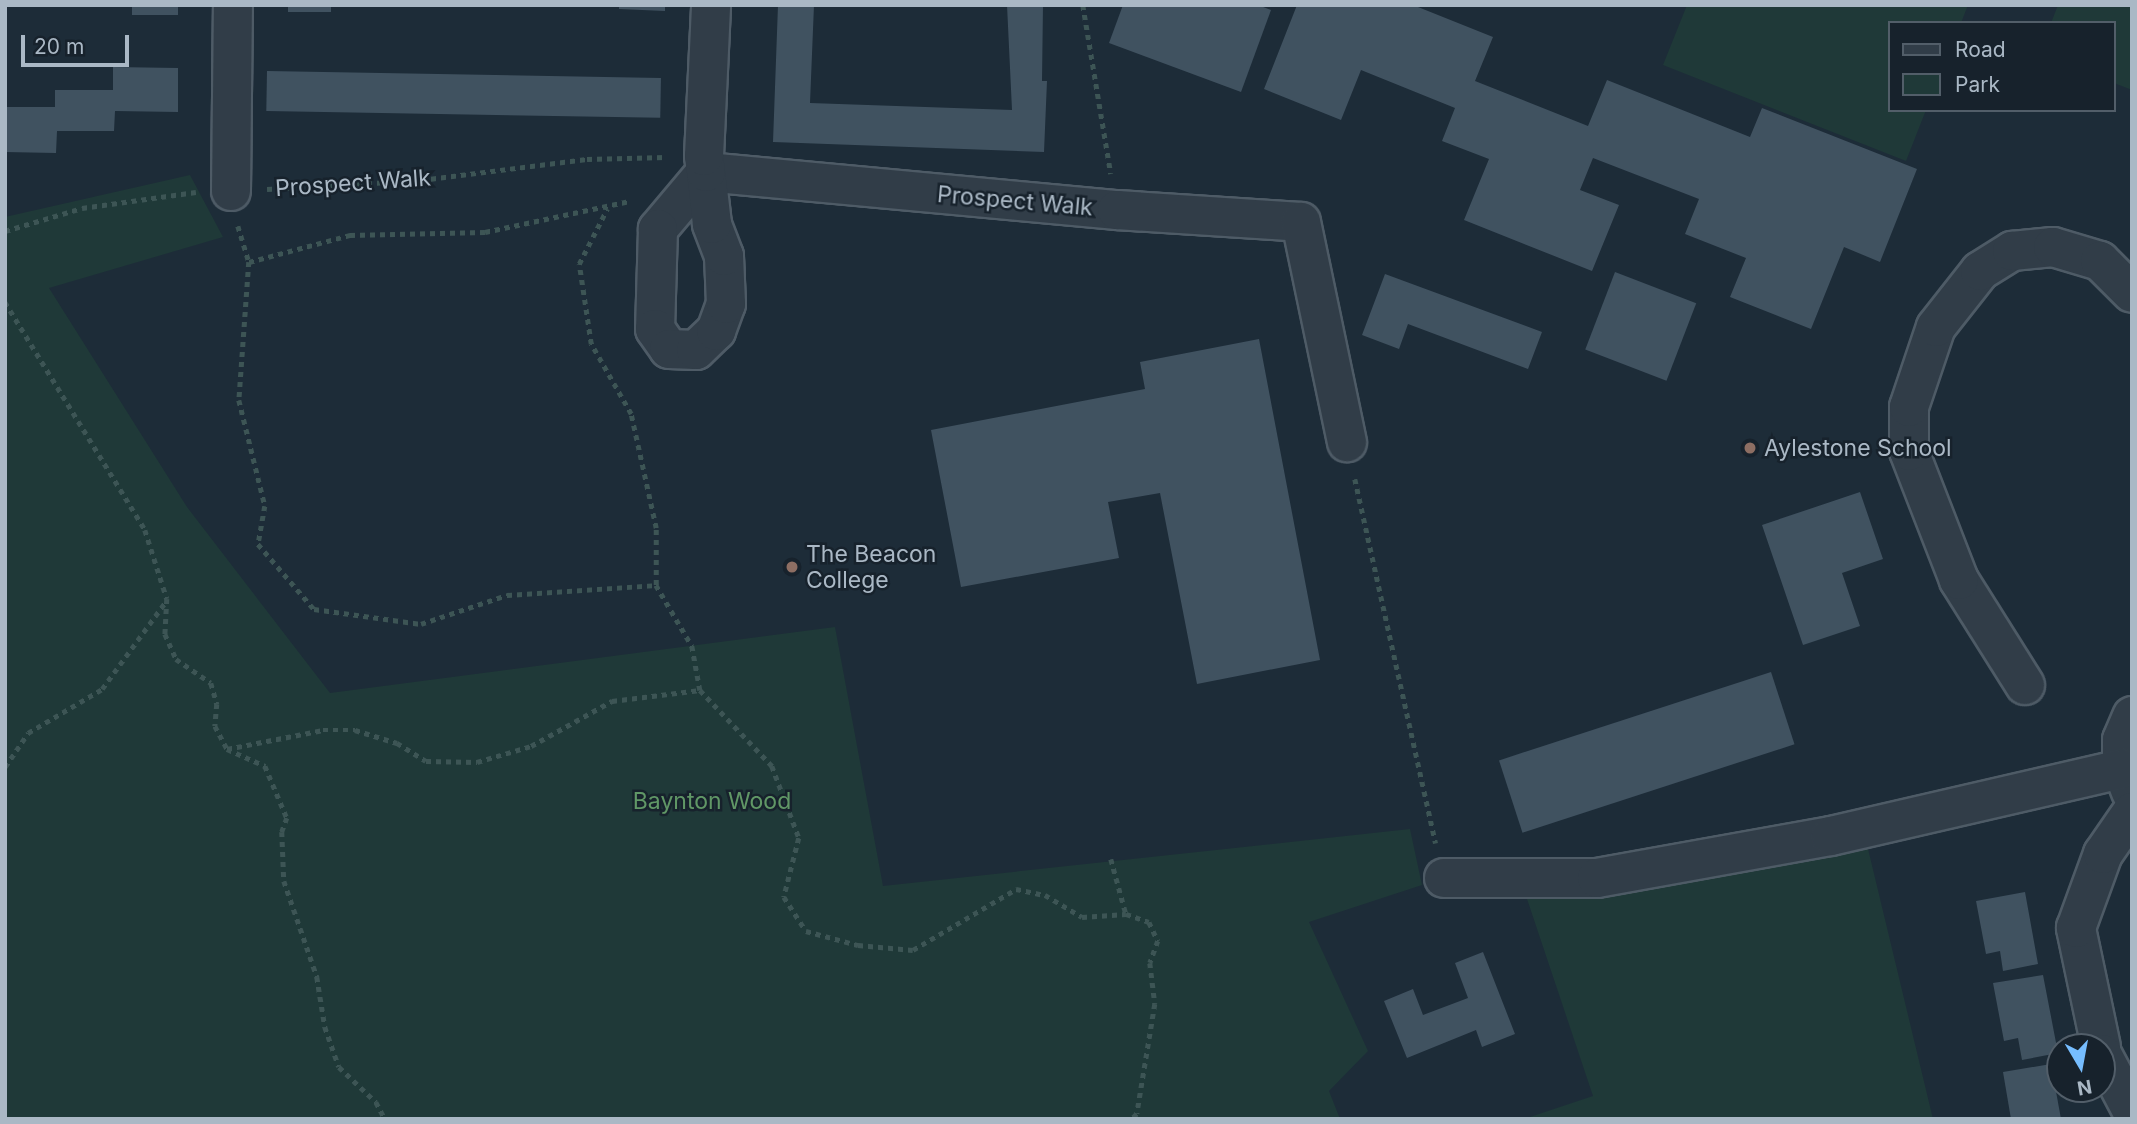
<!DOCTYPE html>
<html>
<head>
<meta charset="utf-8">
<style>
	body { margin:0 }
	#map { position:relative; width:2137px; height:1124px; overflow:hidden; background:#1d2c38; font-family:Inter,sans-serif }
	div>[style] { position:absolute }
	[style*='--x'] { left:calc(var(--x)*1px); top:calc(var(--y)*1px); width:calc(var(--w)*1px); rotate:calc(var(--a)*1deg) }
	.green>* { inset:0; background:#1f3938 }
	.building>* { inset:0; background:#405260; transform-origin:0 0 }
	.path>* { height:4.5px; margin-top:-2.25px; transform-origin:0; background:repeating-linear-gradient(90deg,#3d5555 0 5px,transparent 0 10px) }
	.roads { filter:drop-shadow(2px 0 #4e5b66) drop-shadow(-2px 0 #4e5b66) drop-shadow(0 2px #4e5b66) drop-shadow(0 -2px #4e5b66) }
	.minor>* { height:38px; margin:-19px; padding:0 19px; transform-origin:19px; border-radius:19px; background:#313d48 }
	.dots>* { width:19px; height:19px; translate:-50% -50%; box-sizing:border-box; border:4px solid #17222c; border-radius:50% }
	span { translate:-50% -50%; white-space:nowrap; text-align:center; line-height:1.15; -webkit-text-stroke:5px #17222c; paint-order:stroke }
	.street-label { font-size:23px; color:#aab8c5 }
	.poi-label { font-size:23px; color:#aab8c5 }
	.left { translate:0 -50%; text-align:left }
	.park-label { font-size:23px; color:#609766 }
	.frame { position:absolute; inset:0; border:7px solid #aab8c5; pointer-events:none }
	.legend { position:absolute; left:1888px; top:21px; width:228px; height:91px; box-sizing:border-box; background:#17222c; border:2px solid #525e69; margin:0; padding:9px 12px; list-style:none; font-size:21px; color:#aab8c5 }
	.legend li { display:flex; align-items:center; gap:14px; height:35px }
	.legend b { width:35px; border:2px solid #525e69 }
	.north { position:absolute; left:2046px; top:1033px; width:70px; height:70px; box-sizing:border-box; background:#17222c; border:2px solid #525e69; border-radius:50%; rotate:170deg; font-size:19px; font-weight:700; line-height:28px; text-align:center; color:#aab8c5 }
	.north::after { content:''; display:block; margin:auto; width:24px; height:32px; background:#76bdff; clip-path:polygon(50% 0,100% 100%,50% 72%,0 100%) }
	.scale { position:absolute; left:21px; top:35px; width:108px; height:32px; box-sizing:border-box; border:4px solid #aab8c5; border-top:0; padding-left:9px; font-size:21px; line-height:24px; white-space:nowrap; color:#aab8c5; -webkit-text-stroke:5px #17222c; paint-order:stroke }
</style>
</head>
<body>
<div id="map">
	<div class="green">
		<div style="clip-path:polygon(1687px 5px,1968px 5px,1961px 23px,1890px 23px,1890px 110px,1926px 110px,1906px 161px,1663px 65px)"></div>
		<div style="clip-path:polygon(2058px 5px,2132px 5px,2132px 90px,2114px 83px,2114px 23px,2051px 23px)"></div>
		<div style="clip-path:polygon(190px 175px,223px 237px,49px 288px,187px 507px,330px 693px,835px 627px,883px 886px,1410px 829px,1422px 885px,1309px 922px,1368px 1051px,1329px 1091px,1340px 1119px,5px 1119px,5px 217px)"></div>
		<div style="clip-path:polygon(1863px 828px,1933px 1119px,1524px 1119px,1593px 1096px,1520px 878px)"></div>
	</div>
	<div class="building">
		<div style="left:132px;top:5px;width:46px;height:10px"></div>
		<div style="left:288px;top:5px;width:43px;height:7px"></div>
		<div style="clip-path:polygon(619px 5px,665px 5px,665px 11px,619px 9px)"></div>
		<div style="clip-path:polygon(778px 5px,814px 5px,810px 103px,1012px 110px,1007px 5px,1043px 5px,1042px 81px,1047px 81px,1044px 152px,773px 142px)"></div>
		<div style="clip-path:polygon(1123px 5px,1258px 5px,1271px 10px,1241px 92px,1109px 43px)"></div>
		<div style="clip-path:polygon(1297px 5px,1413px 5px,1493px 37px,1475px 81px,1588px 126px,1607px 80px,1750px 137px,1762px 108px,1917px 169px,1880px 262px,1844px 247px,1811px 329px,1730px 297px,1746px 258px,1685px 234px,1699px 199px,1593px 158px,1580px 190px,1619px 205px,1592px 271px,1464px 220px,1489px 159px,1442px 141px,1455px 108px,1361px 70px,1341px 120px,1264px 89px)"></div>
		<div style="clip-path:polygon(113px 67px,178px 68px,178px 112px,115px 111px,114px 131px,57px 131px,56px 153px,5px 152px,5px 107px,55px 107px,55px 90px,113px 90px)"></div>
		<div style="left:267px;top:71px;width:394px;height:40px;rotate:1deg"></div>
		<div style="left:1615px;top:272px;width:87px;height:83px;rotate:21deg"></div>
		<div style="clip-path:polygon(1385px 274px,1542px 332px,1528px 369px,1408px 324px,1399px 349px,1362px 335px)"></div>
		<div style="clip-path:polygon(1259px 339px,1320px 660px,1197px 684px,1160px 493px,1108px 502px,1119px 558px,961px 587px,931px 430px,1145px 389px,1140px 362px)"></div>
		<div style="clip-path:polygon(1860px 492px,1883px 559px,1842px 573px,1860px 626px,1803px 645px,1762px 525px)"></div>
		<div style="left:1771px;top:672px;width:76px;height:286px;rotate:72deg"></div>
		<div style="clip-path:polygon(2025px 892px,2038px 964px,2003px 971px,2000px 951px,1986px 954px,1976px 901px)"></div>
		<div style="clip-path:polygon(1483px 952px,1515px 1034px,1482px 1047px,1476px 1030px,1407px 1058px,1384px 1001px,1413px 989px,1423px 1015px,1468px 998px,1455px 963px)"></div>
		<div style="clip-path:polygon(2043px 975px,2058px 1053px,2022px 1060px,2018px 1038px,2004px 1041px,1993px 983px)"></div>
		<div style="clip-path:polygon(2051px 1064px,2061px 1119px,2011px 1119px,2003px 1072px)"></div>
	</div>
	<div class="path">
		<div style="--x:1083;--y:5;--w:171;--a:80.6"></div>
		<div style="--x:267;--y:189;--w:154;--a:-3.3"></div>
		<div style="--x:421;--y:180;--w:167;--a:-7.2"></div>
		<div style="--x:587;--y:159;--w:79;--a:-1.5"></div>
		<div style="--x:238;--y:226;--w:38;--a:73"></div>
		<div style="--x:249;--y:262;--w:105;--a:-15"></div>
		<div style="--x:350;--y:235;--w:135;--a:-1.3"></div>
		<div style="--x:485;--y:232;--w:148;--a:-12.1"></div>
		<div style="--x:5;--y:231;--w:80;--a:-16.6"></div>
		<div style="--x:82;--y:208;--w:115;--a:-8"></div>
		<div style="--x:249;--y:262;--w:138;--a:94.1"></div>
		<div style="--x:239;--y:400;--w:109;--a:76.2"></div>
		<div style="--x:265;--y:506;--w:39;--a:100"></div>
		<div style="--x:258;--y:544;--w:86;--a:49.3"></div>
		<div style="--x:314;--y:609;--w:108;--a:8"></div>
		<div style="--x:421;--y:624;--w:91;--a:-18.6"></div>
		<div style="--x:507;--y:595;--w:149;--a:-3.8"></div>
		<div style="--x:656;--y:585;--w:57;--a:-90"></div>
		<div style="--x:656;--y:528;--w:117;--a:-102.4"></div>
		<div style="--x:631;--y:414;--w:81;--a:-119.7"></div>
		<div style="--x:591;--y:344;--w:81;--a:-98.5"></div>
		<div style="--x:579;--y:264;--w:62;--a:-63"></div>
		<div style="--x:5;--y:302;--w:268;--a:58.4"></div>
		<div style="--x:145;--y:530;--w:72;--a:72.3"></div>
		<div style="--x:167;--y:599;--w:35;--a:93"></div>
		<div style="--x:165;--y:634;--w:27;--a:66"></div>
		<div style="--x:176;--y:659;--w:42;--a:34.4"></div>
		<div style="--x:211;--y:683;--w:22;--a:74"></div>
		<div style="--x:217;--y:704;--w:22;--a:95"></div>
		<div style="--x:215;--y:726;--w:26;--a:62"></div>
		<div style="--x:227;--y:749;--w:42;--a:24.1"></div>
		<div style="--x:265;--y:766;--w:56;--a:67.1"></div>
		<div style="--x:287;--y:818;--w:15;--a:110"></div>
		<div style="--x:282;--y:832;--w:49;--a:87.7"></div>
		<div style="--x:284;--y:881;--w:102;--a:71"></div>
		<div style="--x:317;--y:977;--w:51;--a:80.9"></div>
		<div style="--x:325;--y:1027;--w:42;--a:70.7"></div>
		<div style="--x:339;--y:1067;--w:51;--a:43.4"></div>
		<div style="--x:376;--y:1102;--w:19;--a:62"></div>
		<div style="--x:1355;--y:479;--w:373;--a:77.5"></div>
		<div style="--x:656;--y:585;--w:71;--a:59.5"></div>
		<div style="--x:692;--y:646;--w:45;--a:79.7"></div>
		<div style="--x:227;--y:749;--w:98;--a:-11.2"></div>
		<div style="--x:323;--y:730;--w:32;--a:0"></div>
		<div style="--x:355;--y:730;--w:44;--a:17.2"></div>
		<div style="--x:397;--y:743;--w:34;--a:32"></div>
		<div style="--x:426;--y:761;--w:51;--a:1.1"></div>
		<div style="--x:477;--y:762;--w:56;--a:-16.5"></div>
		<div style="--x:531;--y:746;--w:93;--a:-29.1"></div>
		<div style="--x:612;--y:701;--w:89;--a:-7.1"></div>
		<div style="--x:700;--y:690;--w:105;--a:46.5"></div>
		<div style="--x:772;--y:766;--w:77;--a:69.4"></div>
		<div style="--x:799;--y:838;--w:61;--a:104.3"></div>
		<div style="--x:784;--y:897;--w:40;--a:57.1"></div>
		<div style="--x:806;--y:931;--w:54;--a:15.1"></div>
		<div style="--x:858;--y:945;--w:55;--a:5.2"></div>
		<div style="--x:913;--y:950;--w:120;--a:-30.6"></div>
		<div style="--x:1016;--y:889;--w:30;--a:12"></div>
		<div style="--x:1045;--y:895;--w:43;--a:30.7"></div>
		<div style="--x:1082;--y:917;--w:44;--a:-3.9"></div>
		<div style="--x:1126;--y:914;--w:24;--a:19"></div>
		<div style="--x:1149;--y:922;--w:21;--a:65"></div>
		<div style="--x:1158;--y:941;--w:23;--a:110"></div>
		<div style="--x:1150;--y:963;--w:41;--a:83"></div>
		<div style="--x:1155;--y:1004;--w:111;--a:99.3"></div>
		<div style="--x:1137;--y:1114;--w:7;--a:135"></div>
		<div style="--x:5;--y:767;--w:41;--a:-55.9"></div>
		<div style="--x:28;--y:733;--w:86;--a:-30.7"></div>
		<div style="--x:102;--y:689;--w:110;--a:-53.9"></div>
		<div style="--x:1111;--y:859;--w:57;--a:74.7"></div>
	</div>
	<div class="roads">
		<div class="minor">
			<div style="--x:706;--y:172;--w:413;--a:5.3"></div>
			<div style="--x:1117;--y:210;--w:184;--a:3.7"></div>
			<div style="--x:1301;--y:222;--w:225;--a:78.2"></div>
			<div style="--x:706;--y:172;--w:75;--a:130.1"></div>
			<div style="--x:658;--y:229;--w:100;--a:91.7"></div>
			<div style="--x:655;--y:329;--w:24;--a:55"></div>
			<div style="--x:669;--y:349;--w:27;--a:2"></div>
			<div style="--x:696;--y:350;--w:28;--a:-44"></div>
			<div style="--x:716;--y:331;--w:29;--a:-70"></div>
			<div style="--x:726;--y:304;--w:48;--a:-92.4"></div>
			<div style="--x:724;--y:256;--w:34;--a:-111"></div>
			<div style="--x:712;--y:224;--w:52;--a:-96.6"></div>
			<div style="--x:706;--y:172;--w:16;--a:-97"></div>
			<div style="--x:704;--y:156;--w:151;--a:-87.3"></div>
			<div style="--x:231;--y:191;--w:186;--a:-89.4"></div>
			<div style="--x:2025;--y:685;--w:124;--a:-122.2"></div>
			<div style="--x:1959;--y:580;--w:138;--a:-111.2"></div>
			<div style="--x:1909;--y:451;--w:44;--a:-90"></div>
			<div style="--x:1909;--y:407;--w:84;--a:-71.4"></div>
			<div style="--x:1936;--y:327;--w:71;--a:-51.8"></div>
			<div style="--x:1980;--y:271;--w:38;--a:-32"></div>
			<div style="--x:2012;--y:251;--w:41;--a:-5.6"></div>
			<div style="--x:2053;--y:247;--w:49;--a:16.6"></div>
			<div style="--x:2100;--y:261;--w:45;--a:45"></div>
			<div style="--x:2131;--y:792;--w:25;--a:-111"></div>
			<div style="--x:2122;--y:769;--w:29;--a:-90"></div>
			<div style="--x:2122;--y:740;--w:26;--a:-67"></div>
			<div style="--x:1444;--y:878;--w:153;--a:0"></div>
			<div style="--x:1597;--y:878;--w:238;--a:-10.2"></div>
			<div style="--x:1831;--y:836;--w:299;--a:-13"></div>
			<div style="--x:2101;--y:1047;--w:122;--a:-101.9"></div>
			<div style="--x:2076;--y:928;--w:79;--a:-70"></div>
			<div style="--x:2103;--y:854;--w:51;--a:-55.4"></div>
			<div style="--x:2102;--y:1054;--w:64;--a:62.2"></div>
		</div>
	</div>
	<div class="dots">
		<div style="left:1750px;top:448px;background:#8d6e63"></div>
		<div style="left:792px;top:567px;background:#8d6e63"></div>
	</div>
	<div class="street-label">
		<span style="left:353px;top:183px;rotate:-4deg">Prospect Walk</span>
		<span style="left:1015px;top:201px;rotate:5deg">Prospect Walk</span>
	</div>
	<div class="poi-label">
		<span class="left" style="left:1764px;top:448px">Aylestone School</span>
		<span class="left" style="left:806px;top:567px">The Beacon<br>College</span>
	</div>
	<div class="park-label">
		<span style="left:712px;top:801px">Baynton Wood</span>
	</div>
	<div class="frame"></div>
	<ul class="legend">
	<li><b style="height:9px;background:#313d48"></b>Road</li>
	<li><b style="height:19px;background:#1f3938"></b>Park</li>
	</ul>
	<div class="north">N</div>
	<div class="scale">20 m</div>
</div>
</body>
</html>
